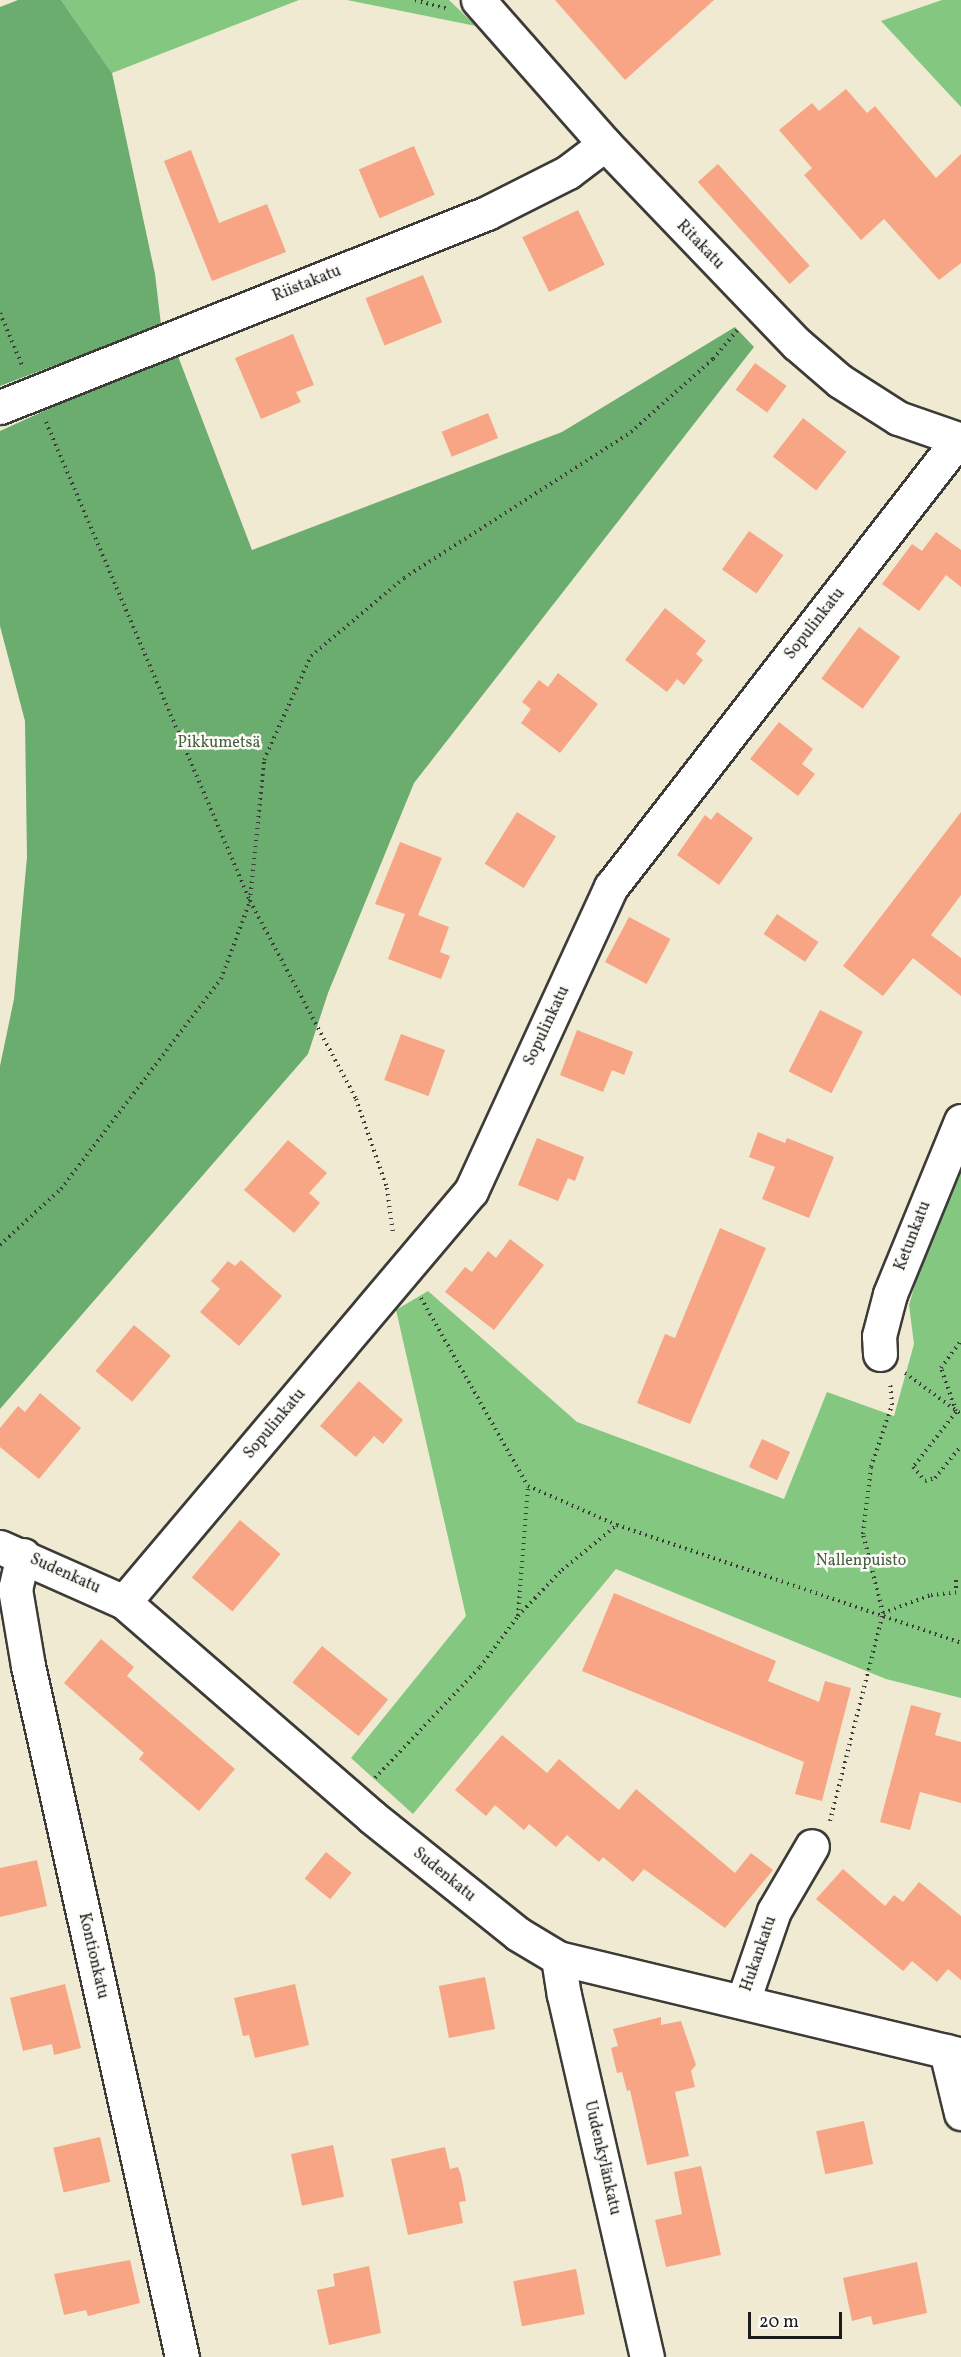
<!DOCTYPE html>
<html>
<head>
<meta charset="utf-8">
<style>
	body { margin:0 }
	#map { position:relative; width:961px; height:2357px; overflow:hidden; background:#efead1; font-family:Vollkorn,serif }
	div>[style] { position:absolute }
	[style*='--x'] { left:calc(var(--x)*1px); top:calc(var(--y)*1px); width:calc(var(--w)*1px); rotate:calc(var(--a)*1deg) }
	.green>* { inset:0; background:#84c781 }
	.forest>* { inset:0; background:#6bac6f }
	.building>* { inset:0; background:#f8a585; transform-origin:0 0 }
	.path>* { height:4px; margin-top:-2px; transform-origin:0; background:repeating-linear-gradient(90deg,#3c3b37 0 1.5px,transparent 0 6px) }
	.roads { filter:drop-shadow(2px 0 #3c3b37) drop-shadow(-2px 0 #3c3b37) drop-shadow(0 2px #3c3b37) drop-shadow(0 -2px #3c3b37) }
	.minor>* { height:33px; margin:-16.5px; padding:0 16.5px; transform-origin:16.5px; border-radius:16.5px; background:#fff }
	span { translate:-50% -50%; white-space:nowrap; text-align:center; line-height:1.15; -webkit-text-stroke:5px #fdfcf7; paint-order:stroke }
	.street-label { font-size:16px; color:#1c1c1c }
	.park-label { font-size:16px; color:#466044 }
	.scale { position:absolute; left:748px; top:2312px; width:94px; height:27px; box-sizing:border-box; border:3px solid #1c1c1c; border-top:0; padding-left:8px; font-size:18px; line-height:21px; white-space:nowrap; color:#1c1c1c; -webkit-text-stroke:4px #fdfcf7; paint-order:stroke }
</style>
</head>
<body>
<div id="map">
	<div class="green">
		<div style="clip-path:polygon(61px 0,299px 0,112px 73px)"></div>
		<div style="clip-path:polygon(347px 0,449px 0,476px 26px)"></div>
		<div style="clip-path:polygon(942px 0,961px 0,961px 107px,881px 21px)"></div>
		<div style="clip-path:polygon(961px 1159px,961px 1698px,886px 1679px,616px 1569px,413px 1814px,351px 1758px,466px 1616px,396px 1310px,428px 1291px,577px 1422px,784px 1499px,827px 1392px,894px 1416px,914px 1344px,909px 1305px,936px 1212px)"></div>
	</div>
	<div class="forest">
		<div style="clip-path:polygon(18px 0,61px 0,112px 73px,155px 274px,161px 325px,0 386px,0 7px)"></div>
		<div style="clip-path:polygon(735px 327px,754px 347px,414px 783px,328px 993px,308px 1054px,0 1409px,0 1066px,14px 999px,27px 857px,25px 721px,0 626px,0 431px,176px 351px,252px 550px,562px 432px)"></div>
	</div>
	<div class="building">
		<div style="clip-path:polygon(555px 0,714px 0,625px 80px)"></div>
		<div style="clip-path:polygon(846px 89px,867px 113px,875px 106px,936px 178px,961px 154px,961px 263px,939px 280px,884px 219px,861px 240px,804px 175px,812px 168px,779px 130px,812px 103px,819px 111px)"></div>
		<div style="left:414px;top:146px;width:53px;height:60px;rotate:67deg"></div>
		<div style="clip-path:polygon(191px 150px,219px 223px,267px 204px,286px 252px,212px 281px,164px 161px)"></div>
		<div style="left:718px;top:164px;width:137px;height:27px;rotate:48deg"></div>
		<div style="left:578px;top:210px;width:61px;height:62px;rotate:64deg"></div>
		<div style="left:423px;top:275px;width:51px;height:62px;rotate:68deg"></div>
		<div style="clip-path:polygon(293px 334px,314px 385px,296px 392px,301px 402px,261px 419px,235px 358px)"></div>
		<div style="left:755px;top:363px;width:39px;height:33px;rotate:36deg"></div>
		<div style="left:488px;top:413px;width:27px;height:50px;rotate:68deg"></div>
		<div style="left:803px;top:418px;width:55px;height:49px;rotate:38deg"></div>
		<div style="left:749px;top:531px;width:42px;height:47px;rotate:35deg"></div>
		<div style="clip-path:polygon(936px 532px,961px 550px,961px 587px,946px 575px,919px 611px,882px 584px,912px 544px,922px 551px)"></div>
		<div style="clip-path:polygon(665px 608px,706px 641px,696px 654px,703px 660px,684px 685px,677px 679px,667px 692px,625px 660px)"></div>
		<div style="left:859px;top:627px;width:51px;height:64px;rotate:36deg"></div>
		<div style="clip-path:polygon(558px 673px,598px 704px,560px 753px,521px 723px,531px 709px,522px 702px,539px 680px,548px 687px)"></div>
		<div style="clip-path:polygon(779px 722px,813px 749px,802px 764px,815px 774px,798px 796px,750px 759px)"></div>
		<div style="left:517px;top:812px;width:46px;height:61px;rotate:32deg"></div>
		<div style="clip-path:polygon(717px 812px,753px 838px,719px 885px,677px 855px,705px 815px,711px 820px)"></div>
		<div style="clip-path:polygon(961px 812px,961px 895px,931px 935px,961px 958px,961px 996px,913px 958px,883px 996px,843px 966px)"></div>
		<div style="clip-path:polygon(400px 842px,442px 858px,418px 915px,449px 927px,440px 952px,450px 956px,441px 979px,388px 959px,405px 914px,375px 904px)"></div>
		<div style="left:777px;top:914px;width:50px;height:24px;rotate:34deg"></div>
		<div style="left:629px;top:917px;width:47px;height:51px;rotate:28deg"></div>
		<div style="left:820px;top:1010px;width:48px;height:69px;rotate:27deg"></div>
		<div style="clip-path:polygon(577px 1030px,633px 1052px,624px 1075px,612px 1070px,603px 1092px,560px 1075px)"></div>
		<div style="left:401px;top:1034px;width:47px;height:49px;rotate:20deg"></div>
		<div style="clip-path:polygon(758px 1132px,785px 1143px,787px 1138px,834px 1157px,809px 1218px,762px 1199px,775px 1167px,749px 1157px)"></div>
		<div style="clip-path:polygon(537px 1138px,584px 1157px,575px 1181px,568px 1178px,558px 1201px,518px 1185px)"></div>
		<div style="clip-path:polygon(288px 1140px,327px 1173px,309px 1193px,320px 1203px,294px 1233px,244px 1190px)"></div>
		<div style="clip-path:polygon(720px 1228px,766px 1248px,690px 1424px,637px 1403px,665px 1334px,675px 1338px)"></div>
		<div style="clip-path:polygon(510px 1239px,544px 1265px,494px 1330px,445px 1292px,465px 1267px,472px 1272px,488px 1251px,496px 1258px)"></div>
		<div style="clip-path:polygon(241px 1260px,282px 1296px,239px 1346px,200px 1312px,220px 1289px,211px 1281px,228px 1261px,235px 1266px)"></div>
		<div style="left:134px;top:1325px;width:48px;height:60px;rotate:40deg"></div>
		<div style="clip-path:polygon(359px 1381px,403px 1420px,383px 1444px,374px 1436px,356px 1457px,320px 1426px)"></div>
		<div style="clip-path:polygon(40px 1393px,81px 1428px,39px 1479px,0 1447px,0 1428px,18px 1406px,25px 1412px)"></div>
		<div style="left:762px;top:1439px;width:31px;height:31px;rotate:25deg"></div>
		<div style="left:240px;top:1520px;width:53px;height:75px;rotate:40deg"></div>
		<div style="clip-path:polygon(614px 1593px,776px 1661px,768px 1681px,819px 1702px,825px 1681px,851px 1688px,822px 1801px,795px 1794px,804px 1762px,582px 1671px)"></div>
		<div style="clip-path:polygon(101px 1639px,134px 1667px,127px 1676px,235px 1769px,199px 1811px,139px 1759px,144px 1753px,64px 1683px)"></div>
		<div style="left:322px;top:1646px;width:85px;height:47px;rotate:39deg"></div>
		<div style="clip-path:polygon(911px 1705px,941px 1713px,935px 1735px,961px 1742px,961px 1803px,920px 1792px,910px 1830px,880px 1822px)"></div>
		<div style="clip-path:polygon(502px 1735px,547px 1773px,559px 1759px,619px 1810px,636px 1789px,735px 1873px,751px 1853px,773px 1870px,725px 1928px,644px 1869px,633px 1882px,603px 1857px,599px 1862px,567px 1835px,556px 1847px,529px 1824px,524px 1830px,495px 1805px,486px 1816px,455px 1790px)"></div>
		<div style="left:326px;top:1852px;width:33px;height:34px;rotate:39deg"></div>
		<div style="clip-path:polygon(37px 1860px,47px 1906px,0 1917px,0 1868px)"></div>
		<div style="clip-path:polygon(843px 1869px,885px 1906px,894px 1895px,903px 1902px,919px 1882px,961px 1916px,961px 1980px,948px 1969px,937px 1982px,912px 1961px,903px 1971px,816px 1899px)"></div>
		<div style="left:485px;top:1977px;width:53px;height:47px;rotate:79deg"></div>
		<div style="clip-path:polygon(65px 1984px,81px 2048px,54px 2055px,52px 2044px,23px 2051px,10px 1998px)"></div>
		<div style="clip-path:polygon(295px 1984px,309px 2045px,255px 2058px,249px 2035px,243px 2036px,234px 1998px)"></div>
		<div style="clip-path:polygon(661px 2017px,661px 2025px,681px 2021px,696px 2065px,691px 2071px,695px 2087px,675px 2092px,689px 2156px,647px 2165px,630px 2090px,627px 2091px,622px 2072px,617px 2073px,611px 2048px,618px 2046px,613px 2029px)"></div>
		<div style="left:864px;top:2121px;width:44px;height:49px;rotate:78deg"></div>
		<div style="left:100px;top:2137px;width:46px;height:48px;rotate:77deg"></div>
		<div style="left:333px;top:2145px;width:53px;height:43px;rotate:78deg"></div>
		<div style="clip-path:polygon(445px 2147px,450px 2169px,458px 2167px,461px 2175px,466px 2201px,459px 2202px,463px 2223px,408px 2235px,391px 2159px)"></div>
		<div style="clip-path:polygon(701px 2166px,721px 2255px,666px 2267px,655px 2220px,682px 2214px,674px 2172px)"></div>
		<div style="clip-path:polygon(130px 2260px,140px 2303px,88px 2316px,86px 2310px,64px 2315px,54px 2274px)"></div>
		<div style="clip-path:polygon(917px 2262px,927px 2313px,873px 2325px,871px 2316px,852px 2321px,843px 2278px)"></div>
		<div style="clip-path:polygon(369px 2266px,381px 2333px,329px 2345px,317px 2290px,335px 2286px,333px 2274px)"></div>
		<div style="left:576px;top:2269px;width:46px;height:64px;rotate:79deg"></div>
	</div>
	<div class="path">
		<div style="--x:415;--y:0;--w:35;--a:15"></div>
		<div style="--x:0;--y:313;--w:56;--a:67.1"></div>
		<div style="--x:46;--y:422;--w:521;--a:66.93"></div>
		<div style="--x:250;--y:901;--w:225;--a:61.8"></div>
		<div style="--x:356;--y:1099;--w:94;--a:70.8"></div>
		<div style="--x:387;--y:1188;--w:46;--a:82.6"></div>
		<div style="--x:0;--y:1245;--w:83;--a:-42.6"></div>
		<div style="--x:61;--y:1189;--w:264;--a:-52.7"></div>
		<div style="--x:221;--y:979;--w:83;--a:-69.6"></div>
		<div style="--x:250;--y:901;--w:142;--a:-84.3"></div>
		<div style="--x:264;--y:760;--w:114;--a:-65.7"></div>
		<div style="--x:311;--y:656;--w:121;--a:-40"></div>
		<div style="--x:404;--y:578;--w:270;--a:-32.7"></div>
		<div style="--x:631;--y:432;--w:110;--a:-41.7"></div>
		<div style="--x:713;--y:359;--w:40;--a:-50"></div>
		<div style="--x:421;--y:1298;--w:216;--a:60.4"></div>
		<div style="--x:528;--y:1486;--w:97;--a:23.7"></div>
		<div style="--x:617;--y:1525;--w:364;--a:18.9"></div>
		<div style="--x:905;--y:1373;--w:69;--a:36.2"></div>
		<div style="--x:956;--y:1411;--w:46;--a:-109.2"></div>
		<div style="--x:941;--y:1368;--w:34;--a:-54"></div>
		<div style="--x:956;--y:1412;--w:70;--a:128"></div>
		<div style="--x:913;--y:1467;--w:18;--a:49"></div>
		<div style="--x:925;--y:1481;--w:10;--a:-17"></div>
		<div style="--x:935;--y:1478;--w:41;--a:-50.9"></div>
		<div style="--x:956;--y:1580;--w:11;--a:90"></div>
		<div style="--x:883;--y:1613;--w:51;--a:-20.6"></div>
		<div style="--x:931;--y:1595;--w:30;--a:-6"></div>
		<div style="--x:518;--y:1616;--w:64;--a:-46.3"></div>
		<div style="--x:562;--y:1570;--w:71;--a:-39.3"></div>
		<div style="--x:375;--y:1778;--w:153;--a:-46.6"></div>
		<div style="--x:480;--y:1667;--w:64;--a:-53.3"></div>
		<div style="--x:518;--y:1616;--w:130;--a:-85.6"></div>
		<div style="--x:830;--y:1821;--w:215;--a:-75.7"></div>
		<div style="--x:883;--y:1613;--w:81;--a:-104.2"></div>
		<div style="--x:863;--y:1534;--w:67;--a:-83.2"></div>
		<div style="--x:871;--y:1467;--w:65;--a:-71.3"></div>
		<div style="--x:892;--y:1405;--w:22;--a:-95"></div>
	</div>
	<div class="roads">
		<div class="minor">
			<div style="--x:478;--y:0;--w:192;--a:48.6"></div>
			<div style="--x:605;--y:144;--w:277;--a:46.2"></div>
			<div style="--x:797;--y:344;--w:57;--a:40.7"></div>
			<div style="--x:840;--y:381;--w:69;--a:32.5"></div>
			<div style="--x:898;--y:418;--w:67;--a:19.2"></div>
			<div style="--x:0;--y:407;--w:524;--a:-21.72"></div>
			<div style="--x:487;--y:213;--w:91;--a:-26.8"></div>
			<div style="--x:568;--y:172;--w:46;--a:-37.1"></div>
			<div style="--x:880;--y:1354;--w:18;--a:-93"></div>
			<div style="--x:879;--y:1336;--w:43;--a:-75.3"></div>
			<div style="--x:890;--y:1294;--w:187;--a:-67.7"></div>
			<div style="--x:0;--y:1547;--w:136;--a:23.9"></div>
			<div style="--x:124;--y:1602;--w:328;--a:40.9"></div>
			<div style="--x:372;--y:1817;--w:187;--a:38.7"></div>
			<div style="--x:518;--y:1934;--w:47;--a:31"></div>
			<div style="--x:558;--y:1958;--w:415;--a:13.5"></div>
			<div style="--x:23;--y:1555;--w:35;--a:103"></div>
			<div style="--x:15;--y:1589;--w:78;--a:80.4"></div>
			<div style="--x:28;--y:1666;--w:708;--a:77.44"></div>
			<div style="--x:124;--y:1602;--w:538;--a:-49.83"></div>
			<div style="--x:471;--y:1191;--w:335;--a:-65.3"></div>
			<div style="--x:611;--y:887;--w:566;--a:-52.18"></div>
			<div style="--x:558;--y:1958;--w:37;--a:81"></div>
			<div style="--x:564;--y:1995;--w:371;--a:77.1"></div>
			<div style="--x:743;--y:2001;--w:95;--a:-71"></div>
			<div style="--x:774;--y:1911;--w:75;--a:-59.7"></div>
			<div style="--x:946;--y:2051;--w:64;--a:76.4"></div>
		</div>
	</div>
	<div class="street-label">
		<span style="left:700px;top:245px;rotate:46deg">Ritakatu</span>
		<span style="left:307px;top:284px;rotate:-22deg">Riistakatu</span>
		<span style="left:815px;top:624px;rotate:-52deg">Sopulinkatu</span>
		<span style="left:547px;top:1026px;rotate:-65deg">Sopulinkatu</span>
		<span style="left:913px;top:1236px;rotate:-69deg">Ketunkatu</span>
		<span style="left:275px;top:1424px;rotate:-50deg">Sopulinkatu</span>
		<span style="left:65px;top:1574px;rotate:24deg">Sudenkatu</span>
		<span style="left:444px;top:1875px;rotate:39deg">Sudenkatu</span>
		<span style="left:759px;top:1954px;rotate:-71deg">Hukankatu</span>
		<span style="left:93px;top:1956px;rotate:77deg">Kontionkatu</span>
		<span style="left:602px;top:2158px;rotate:77deg">Uudenkylänkatu</span>
	</div>
	<div class="park-label">
		<span style="left:219px;top:743px">Pikkumetsä</span>
		<span style="left:861px;top:1561px">Nallenpuisto</span>
	</div>
	<div class="scale">20 m</div>
</div>
</body>
</html>
